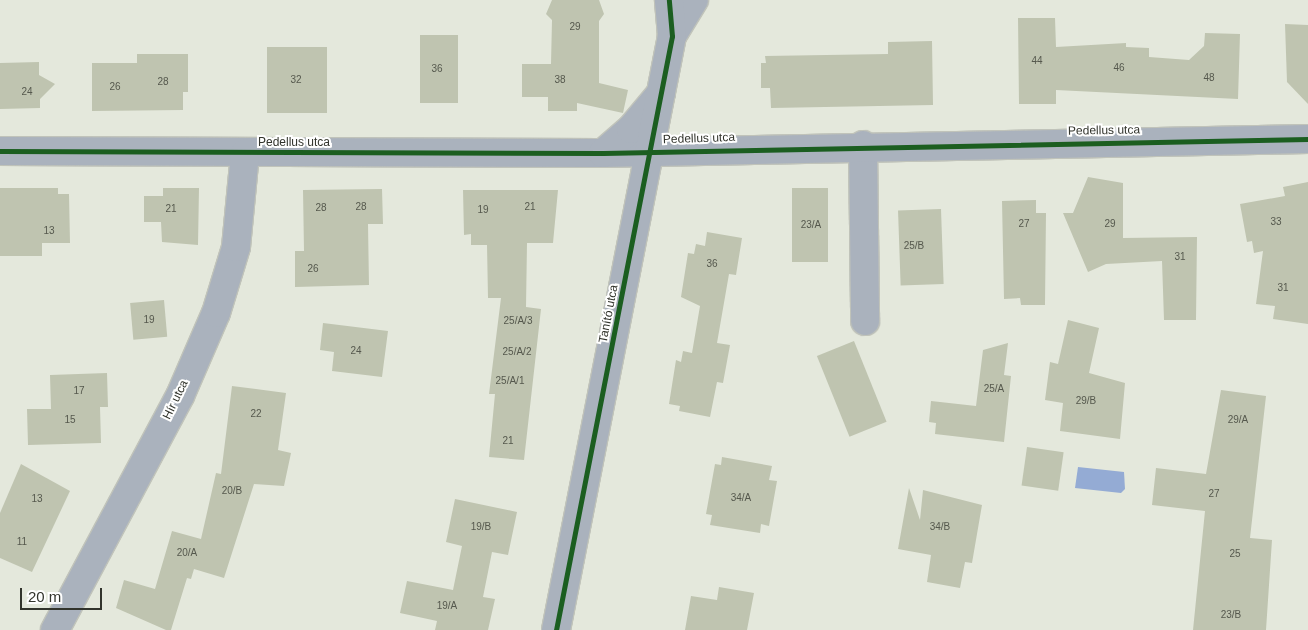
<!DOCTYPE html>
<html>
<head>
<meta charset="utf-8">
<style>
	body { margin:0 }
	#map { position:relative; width:1308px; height:630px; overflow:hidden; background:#e4e8dc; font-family:Helvetica,sans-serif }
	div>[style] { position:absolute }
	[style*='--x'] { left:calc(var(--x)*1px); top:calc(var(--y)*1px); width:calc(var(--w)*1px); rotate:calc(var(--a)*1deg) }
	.water>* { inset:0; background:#94abd4 }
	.building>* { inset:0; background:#bfc4b0; transform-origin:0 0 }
	.roads { filter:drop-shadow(1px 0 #c0c3ba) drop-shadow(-1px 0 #c0c3ba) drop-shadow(0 1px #c0c3ba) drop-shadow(0 -1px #c0c3ba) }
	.minor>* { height:28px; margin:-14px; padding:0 14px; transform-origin:14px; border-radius:14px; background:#aab2bd }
	.cycleway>* { height:5px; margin:-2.5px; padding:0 2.5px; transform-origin:2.5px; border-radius:2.5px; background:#1b5e20 }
	span { translate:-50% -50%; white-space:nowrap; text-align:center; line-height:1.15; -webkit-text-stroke:4px #fff; paint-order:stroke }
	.number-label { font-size:10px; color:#55584d }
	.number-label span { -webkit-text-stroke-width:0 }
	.street-label { font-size:12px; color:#32342c }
	.scale { position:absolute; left:20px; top:588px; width:82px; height:22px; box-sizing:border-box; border:2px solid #32342c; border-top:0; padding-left:6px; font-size:15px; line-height:18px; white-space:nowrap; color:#32342c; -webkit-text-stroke:4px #fff; paint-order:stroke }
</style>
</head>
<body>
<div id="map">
	<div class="water">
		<div style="clip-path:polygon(1078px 467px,1124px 472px,1125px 489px,1121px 493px,1075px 488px)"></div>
	</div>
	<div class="building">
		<div style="clip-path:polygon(552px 0,599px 0,604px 14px,599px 21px,599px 83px,628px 90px,623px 113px,577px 103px,577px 111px,548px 111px,548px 97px,522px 97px,522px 64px,551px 64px,552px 20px,546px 14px)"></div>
		<div style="clip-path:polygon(1018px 18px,1055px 18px,1056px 47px,1126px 43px,1126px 47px,1149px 48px,1149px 57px,1189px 60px,1204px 46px,1205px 33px,1240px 34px,1238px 99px,1056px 90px,1056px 104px,1019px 104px)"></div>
		<div style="clip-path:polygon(1285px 24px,1308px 25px,1308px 104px,1287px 82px)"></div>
		<div style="left:420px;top:35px;width:38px;height:68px"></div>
		<div style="clip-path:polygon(932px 41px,933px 105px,771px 108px,770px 88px,761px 88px,761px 63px,766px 63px,765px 56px,888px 54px,888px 42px)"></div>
		<div style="left:267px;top:47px;width:60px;height:66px"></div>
		<div style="clip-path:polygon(137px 54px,188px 54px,188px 92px,183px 92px,183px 110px,92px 111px,92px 63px,137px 63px)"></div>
		<div style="clip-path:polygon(39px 62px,39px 75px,55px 84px,40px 99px,40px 108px,0 109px,0 63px)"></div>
		<div style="clip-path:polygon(1088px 177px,1123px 183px,1123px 238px,1197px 237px,1196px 320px,1164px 320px,1162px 261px,1106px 264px,1088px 272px,1063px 213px,1073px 213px)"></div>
		<div style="clip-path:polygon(1308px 182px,1308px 324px,1273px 319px,1275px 306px,1256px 304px,1263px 251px,1254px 253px,1252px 241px,1247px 242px,1240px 204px,1285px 196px,1283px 187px)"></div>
		<div style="clip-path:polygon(0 188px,58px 188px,58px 194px,69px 194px,70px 243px,42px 243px,42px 256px,0 256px)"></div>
		<div style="clip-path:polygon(163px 188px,199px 188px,198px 245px,162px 242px,161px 222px,144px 222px,144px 196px,163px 196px)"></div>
		<div style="left:792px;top:188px;width:36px;height:74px"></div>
		<div style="clip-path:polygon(382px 189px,383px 224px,368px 224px,369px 285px,295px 287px,295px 251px,304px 251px,303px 190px)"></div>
		<div style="clip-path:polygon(463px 190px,558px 190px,553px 243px,527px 243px,526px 307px,541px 309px,524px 460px,489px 457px,495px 394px,489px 394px,501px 298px,488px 298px,487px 245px,471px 245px,471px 234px,464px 235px)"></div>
		<div style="clip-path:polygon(1036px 200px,1036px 213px,1046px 213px,1045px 305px,1021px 305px,1020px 298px,1004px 299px,1002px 201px)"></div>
		<div style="left:941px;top:209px;width:75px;height:43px;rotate:88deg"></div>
		<div style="clip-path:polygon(707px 232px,742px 238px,736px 275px,729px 274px,717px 343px,730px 345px,723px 383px,717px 382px,710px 417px,679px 411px,680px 406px,669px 404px,676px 360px,681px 362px,683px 351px,692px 353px,700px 306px,681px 297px,688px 253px,694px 254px,696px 244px,705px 246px)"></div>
		<div style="left:164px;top:300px;width:37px;height:34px;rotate:85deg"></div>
		<div style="clip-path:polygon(1068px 320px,1099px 328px,1089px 373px,1125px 383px,1120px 439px,1060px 431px,1063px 403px,1045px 400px,1050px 362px,1058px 364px)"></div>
		<div style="clip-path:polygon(323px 323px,388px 331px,382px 377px,332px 371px,334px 352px,320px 350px)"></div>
		<div style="left:854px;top:341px;width:87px;height:40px;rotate:68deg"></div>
		<div style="clip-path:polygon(1008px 343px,1004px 375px,1011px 376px,1004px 442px,935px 434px,936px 423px,929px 422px,931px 401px,976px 406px,983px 350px)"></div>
		<div style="clip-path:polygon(107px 373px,108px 407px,100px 407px,101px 443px,28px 445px,27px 409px,51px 409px,50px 375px)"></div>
		<div style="clip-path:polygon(232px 386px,286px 393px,278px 450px,291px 453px,284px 486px,254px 484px,224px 578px,194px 569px,191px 579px,187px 578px,171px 630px,166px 630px,116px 608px,124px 580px,155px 589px,172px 531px,201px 539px,216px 473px,221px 474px)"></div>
		<div style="clip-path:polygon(1221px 390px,1266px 396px,1250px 538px,1272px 540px,1266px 630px,1193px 630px,1205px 511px,1152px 505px,1156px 468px,1206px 474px)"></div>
		<div style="left:1027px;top:447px;width:37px;height:39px;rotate:8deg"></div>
		<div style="clip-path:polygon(722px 457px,772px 466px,769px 480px,777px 481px,769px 526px,761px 524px,760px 533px,710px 525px,712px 515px,706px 514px,715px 464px,721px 465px)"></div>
		<div style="clip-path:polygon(21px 464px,70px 491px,32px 572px,0 558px,0 513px)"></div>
		<div style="clip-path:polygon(909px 488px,920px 520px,923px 490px,982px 505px,972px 563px,965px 562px,960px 588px,927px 582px,931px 555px,898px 549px)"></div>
		<div style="clip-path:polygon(455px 499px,517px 512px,508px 555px,492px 552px,483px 597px,495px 599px,488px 630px,435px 630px,437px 621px,400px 613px,407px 581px,453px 590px,462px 546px,446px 542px)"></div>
		<div style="clip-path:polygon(719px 587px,754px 593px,747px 630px,685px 630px,691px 596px,717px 600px)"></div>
	</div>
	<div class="roads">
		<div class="minor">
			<div style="--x:672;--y:36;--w:42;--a:-58.6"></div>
			<div style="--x:863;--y:145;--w:176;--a:89.3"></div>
			<div style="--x:0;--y:151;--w:603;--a:0.19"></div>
			<div style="--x:603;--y:153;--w:705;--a:-1.14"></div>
			<div style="--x:603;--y:153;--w:37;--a:-41"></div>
			<div style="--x:631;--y:129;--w:47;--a:-50.2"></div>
			<div style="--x:55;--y:630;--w:265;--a:-61.9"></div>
			<div style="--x:180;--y:396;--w:90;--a:-66.6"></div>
			<div style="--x:216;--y:313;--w:69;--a:-73.1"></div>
			<div style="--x:236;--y:247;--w:94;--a:-84.5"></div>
			<div style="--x:556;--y:630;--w:605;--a:-78.95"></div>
			<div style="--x:672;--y:36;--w:36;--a:-95"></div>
		</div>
	</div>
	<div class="cycleway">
		<div style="--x:0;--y:151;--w:603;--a:0.19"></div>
		<div style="--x:603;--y:153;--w:705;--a:-1.14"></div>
		<div style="--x:556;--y:630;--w:605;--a:-78.95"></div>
		<div style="--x:672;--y:36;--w:36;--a:-95"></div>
	</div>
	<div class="number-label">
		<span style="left:575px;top:27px">29</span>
		<span style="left:1037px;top:61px">44</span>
		<span style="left:1119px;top:68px">46</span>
		<span style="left:437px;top:69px">36</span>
		<span style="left:1209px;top:78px">48</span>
		<span style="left:296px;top:80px">32</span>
		<span style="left:560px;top:80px">38</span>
		<span style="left:163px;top:82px">28</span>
		<span style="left:115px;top:87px">26</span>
		<span style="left:27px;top:92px">24</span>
		<span style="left:361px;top:207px">28</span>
		<span style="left:530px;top:207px">21</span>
		<span style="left:321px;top:208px">28</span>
		<span style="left:171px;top:209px">21</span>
		<span style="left:483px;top:210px">19</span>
		<span style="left:1276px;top:222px">33</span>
		<span style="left:1024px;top:224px">27</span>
		<span style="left:1110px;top:224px">29</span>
		<span style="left:811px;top:225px">23/A</span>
		<span style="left:49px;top:231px">13</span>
		<span style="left:914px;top:246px">25/B</span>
		<span style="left:1180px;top:257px">31</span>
		<span style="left:712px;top:264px">36</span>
		<span style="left:313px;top:269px">26</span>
		<span style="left:1283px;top:288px">31</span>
		<span style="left:149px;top:320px">19</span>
		<span style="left:518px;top:321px">25/A/3</span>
		<span style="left:356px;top:351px">24</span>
		<span style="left:517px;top:352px">25/A/2</span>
		<span style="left:510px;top:381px">25/A/1</span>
		<span style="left:994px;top:389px">25/A</span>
		<span style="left:79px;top:391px">17</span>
		<span style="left:1086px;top:401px">29/B</span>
		<span style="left:256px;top:414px">22</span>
		<span style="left:70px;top:420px">15</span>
		<span style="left:1238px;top:420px">29/A</span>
		<span style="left:508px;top:441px">21</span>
		<span style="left:232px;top:491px">20/B</span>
		<span style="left:1214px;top:494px">27</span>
		<span style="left:741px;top:498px">34/A</span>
		<span style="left:37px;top:499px">13</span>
		<span style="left:481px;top:527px">19/B</span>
		<span style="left:940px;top:527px">34/B</span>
		<span style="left:22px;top:542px">11</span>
		<span style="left:187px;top:553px">20/A</span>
		<span style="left:1235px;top:554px">25</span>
		<span style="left:447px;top:606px">19/A</span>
		<span style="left:1231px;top:615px">23/B</span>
	</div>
	<div class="street-label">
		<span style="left:1104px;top:131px;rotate:-1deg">Pedellus utca</span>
		<span style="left:699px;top:139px;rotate:-2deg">Pedellus utca</span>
		<span style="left:294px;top:143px">Pedellus utca</span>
		<span style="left:609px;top:314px;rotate:-79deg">Tanító utca</span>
		<span style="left:176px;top:400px;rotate:-64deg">Hír utca</span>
	</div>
	<div class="scale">20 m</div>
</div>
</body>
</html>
